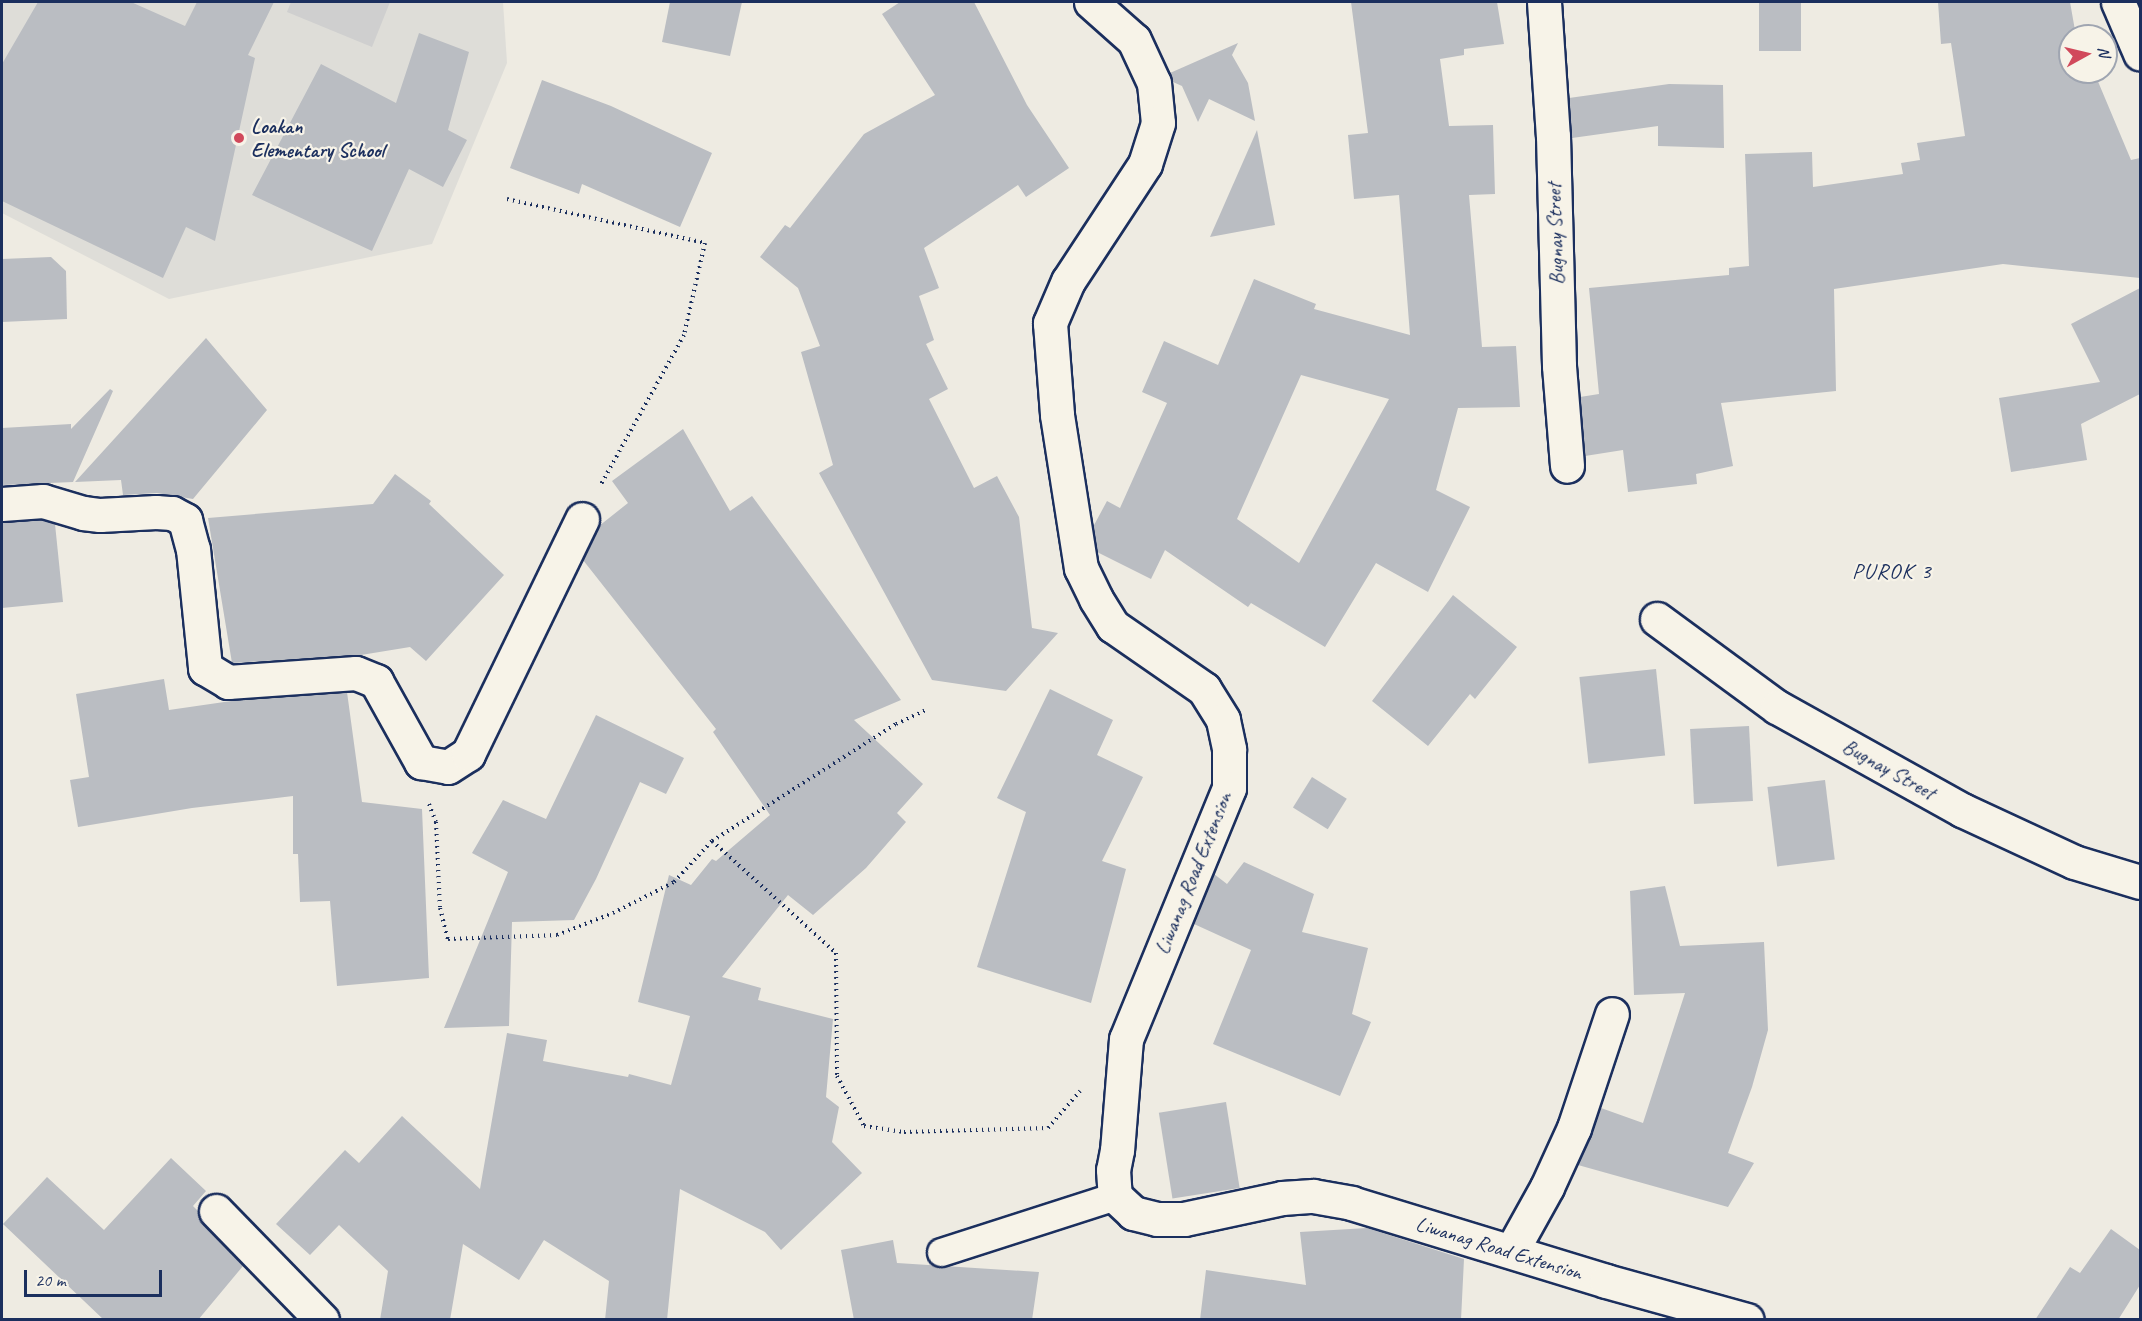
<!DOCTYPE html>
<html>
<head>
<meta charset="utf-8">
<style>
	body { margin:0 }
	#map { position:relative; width:2142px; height:1321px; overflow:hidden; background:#eeebe2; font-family:Caveat,sans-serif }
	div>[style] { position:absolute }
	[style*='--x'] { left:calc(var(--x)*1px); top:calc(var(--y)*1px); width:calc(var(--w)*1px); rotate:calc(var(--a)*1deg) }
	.built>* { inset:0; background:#deddd8 }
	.green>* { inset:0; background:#cfcfcf }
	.building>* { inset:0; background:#babdc2; transform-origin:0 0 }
	.path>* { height:4px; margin-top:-2px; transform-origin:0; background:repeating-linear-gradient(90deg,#1b2f5e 0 1.5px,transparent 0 6px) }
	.roads { filter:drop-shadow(2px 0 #1b2f5e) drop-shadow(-2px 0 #1b2f5e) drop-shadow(0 2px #1b2f5e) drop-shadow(0 -2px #1b2f5e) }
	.lane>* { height:27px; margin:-13.5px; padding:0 13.5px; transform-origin:13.5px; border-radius:13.5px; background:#f7f3e8 }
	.street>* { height:33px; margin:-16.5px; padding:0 16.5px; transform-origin:16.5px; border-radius:16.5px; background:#f7f3e8 }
	.dots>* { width:16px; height:16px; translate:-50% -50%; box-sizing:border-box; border:3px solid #f7f3e8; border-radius:50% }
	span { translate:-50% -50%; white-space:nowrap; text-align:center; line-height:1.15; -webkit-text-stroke:4.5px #f7f3e8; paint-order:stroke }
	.poi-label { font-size:21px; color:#1b2f5e; font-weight:700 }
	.left { translate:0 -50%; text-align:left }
	.street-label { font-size:21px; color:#1b2f5e }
	.neighbourhood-label { font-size:22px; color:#1b2f5e; letter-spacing:1.5px }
	.frame { position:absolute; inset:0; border:3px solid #1b2f5e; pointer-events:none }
	.north { position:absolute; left:2058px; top:24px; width:60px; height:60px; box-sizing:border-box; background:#f7f3e8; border:2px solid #9fa5b1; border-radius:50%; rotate:82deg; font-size:16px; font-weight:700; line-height:24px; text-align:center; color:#1b2f5e }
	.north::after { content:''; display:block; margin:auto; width:21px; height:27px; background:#d1495b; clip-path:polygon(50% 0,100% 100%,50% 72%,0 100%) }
	.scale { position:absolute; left:24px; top:1270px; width:138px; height:27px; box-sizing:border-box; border:3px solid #1b2f5e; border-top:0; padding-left:8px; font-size:18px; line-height:21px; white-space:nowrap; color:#1b2f5e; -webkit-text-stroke:4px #f7f3e8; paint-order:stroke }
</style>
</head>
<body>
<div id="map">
	<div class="built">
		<div style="clip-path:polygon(2px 2px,503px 2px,507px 63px,432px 244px,169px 299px,2px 213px)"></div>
	</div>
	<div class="green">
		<div style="clip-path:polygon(291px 2px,390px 2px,372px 47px,287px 12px)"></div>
	</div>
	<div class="building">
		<div style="clip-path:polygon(38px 2px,131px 2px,185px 26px,197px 2px,274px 2px,248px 55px,255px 58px,215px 241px,186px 227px,163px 278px,2px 201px,2px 64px)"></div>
		<div style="clip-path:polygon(670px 2px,742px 2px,730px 56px,662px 42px)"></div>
		<div style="clip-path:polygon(900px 2px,974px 2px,1027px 105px,1069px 168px,1026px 197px,1018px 185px,924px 248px,939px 288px,919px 296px,934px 340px,926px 344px,948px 389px,929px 399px,974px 488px,997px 476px,1019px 517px,1032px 628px,1058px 633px,1006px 691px,932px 680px,819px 473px,833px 465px,801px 352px,820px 346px,798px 288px,760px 257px,785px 225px,790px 228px,864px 134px,935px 95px,882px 14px)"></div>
		<div style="clip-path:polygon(evenodd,1351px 2px,1497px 2px,1504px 44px,1464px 49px,1464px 55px,1440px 59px,1449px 126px,1493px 125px,1495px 194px,1469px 195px,1482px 347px,1516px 346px,1520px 407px,1458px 408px,1436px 490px,1470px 507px,1428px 592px,1376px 563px,1325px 647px,1251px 603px,1248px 607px,1165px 550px,1151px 579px,1097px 552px,1093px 527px,1107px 501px,1120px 508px,1167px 403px,1142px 392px,1164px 341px,1218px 365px,1254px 279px,1316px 304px,1314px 309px,1410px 335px,1399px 195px,1354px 199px,1348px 135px,1368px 133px,1351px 2px,1301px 375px,1389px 399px,1299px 563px,1237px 519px,1301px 375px)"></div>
		<div style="left:1759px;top:2px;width:42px;height:49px"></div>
		<div style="clip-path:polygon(1938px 2px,2070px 2px,2076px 36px,2070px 36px,2070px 72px,2094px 72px,2131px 160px,2140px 158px,2140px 278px,2003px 264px,1834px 289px,1836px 391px,1721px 403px,1733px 466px,1696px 474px,1697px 484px,1628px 492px,1623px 450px,1585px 456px,1580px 397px,1599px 394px,1589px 288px,1729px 275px,1729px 268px,1749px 266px,1745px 154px,1812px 152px,1813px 187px,1903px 174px,1901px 163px,1920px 160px,1917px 143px,1965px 136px,1951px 43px,1941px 44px)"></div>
		<div style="clip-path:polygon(419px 33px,469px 52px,448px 130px,467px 140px,443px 187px,409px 169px,372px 251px,252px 195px,321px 64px,396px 103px)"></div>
		<div style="clip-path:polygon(1238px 43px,1232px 55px,1248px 83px,1255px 121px,1209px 99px,1198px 122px,1182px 86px,1173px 82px,1170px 73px)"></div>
		<div style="clip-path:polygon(542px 80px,611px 106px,712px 153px,680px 227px,582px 184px,579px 194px,510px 168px)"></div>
		<div style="clip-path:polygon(1669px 84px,1723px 85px,1724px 148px,1658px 146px,1658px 126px,1572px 138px,1569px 98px)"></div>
		<div style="clip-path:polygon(1257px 130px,1275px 225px,1210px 237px)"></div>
		<div style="clip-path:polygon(51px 257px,66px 271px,67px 319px,2px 322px,2px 259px)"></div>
		<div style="clip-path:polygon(2140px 288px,2140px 394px,2081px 424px,2087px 460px,2011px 472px,1999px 398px,2100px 382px,2071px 324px)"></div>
		<div style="clip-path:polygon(206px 338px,267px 410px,193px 499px,157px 493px,123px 495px,121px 480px,75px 482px)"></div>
		<div style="clip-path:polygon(110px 389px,113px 391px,73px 482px,2px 485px,2px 428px,71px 424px,71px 429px)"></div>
		<div style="clip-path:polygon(683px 429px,730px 511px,752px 496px,901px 700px,854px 720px,923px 784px,897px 813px,906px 822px,866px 868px,813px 915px,788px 895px,722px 977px,761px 988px,758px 1000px,833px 1019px,826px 1097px,839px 1107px,832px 1142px,862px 1173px,781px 1250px,765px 1232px,680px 1189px,667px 1320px,605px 1320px,609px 1281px,544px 1240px,519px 1280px,463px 1244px,450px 1320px,380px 1320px,388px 1271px,339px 1225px,310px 1255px,276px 1224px,345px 1150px,359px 1163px,402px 1116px,480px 1189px,507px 1033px,547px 1040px,543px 1061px,628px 1077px,629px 1074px,671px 1085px,690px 1016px,638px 1002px,669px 875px,691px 885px,712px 859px,716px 861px,770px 815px,713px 732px,716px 729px,583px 560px,599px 526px,628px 503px,612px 481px)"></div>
		<div style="clip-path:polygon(395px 474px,431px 501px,429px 504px,504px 575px,426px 661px,410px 647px,361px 655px,232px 663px,208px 518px,373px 504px)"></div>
		<div style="clip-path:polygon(41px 520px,55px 524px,63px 602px,2px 608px,2px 522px)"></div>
		<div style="clip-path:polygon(1453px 595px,1517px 647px,1475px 699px,1470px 694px,1428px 746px,1372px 701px)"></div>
		<div style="left:1656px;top:669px;width:87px;height:77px;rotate:84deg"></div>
		<div style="clip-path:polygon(164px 679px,169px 710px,238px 700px,347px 692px,362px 802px,422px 809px,429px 978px,337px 986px,330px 901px,300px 902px,298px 854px,293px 854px,293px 796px,192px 808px,78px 827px,70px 780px,89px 777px,76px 694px)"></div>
		<div style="clip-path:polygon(1050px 689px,1113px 720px,1097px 755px,1143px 777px,1102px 861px,1126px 869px,1091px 1003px,977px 967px,1026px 812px,997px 798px)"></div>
		<div style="clip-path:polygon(596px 715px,684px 758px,666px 794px,640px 782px,596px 879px,574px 920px,512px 922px,509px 1026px,444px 1028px,508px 872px,472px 853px,503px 800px,546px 819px)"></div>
		<div style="left:1749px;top:726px;width:75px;height:59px;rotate:87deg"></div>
		<div style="left:1312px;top:777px;width:41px;height:36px;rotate:32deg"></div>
		<div style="left:1825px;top:780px;width:80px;height:58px;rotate:83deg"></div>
		<div style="clip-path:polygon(1244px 862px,1314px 894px,1302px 932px,1368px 948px,1352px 1014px,1371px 1022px,1340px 1096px,1213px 1044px,1251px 950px,1194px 924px,1214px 874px,1227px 884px)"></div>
		<div style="clip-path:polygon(1665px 886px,1680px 946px,1764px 942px,1768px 1030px,1752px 1087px,1728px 1153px,1754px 1163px,1728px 1207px,1578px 1165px,1601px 1108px,1643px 1123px,1685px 993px,1634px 995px,1630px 891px)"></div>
		<div style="left:1226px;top:1102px;width:87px;height:68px;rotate:81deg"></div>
		<div style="clip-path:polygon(171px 1158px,206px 1191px,193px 1206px,198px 1211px,203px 1224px,243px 1266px,198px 1320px,104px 1320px,3px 1224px,47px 1177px,104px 1230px)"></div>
		<div style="clip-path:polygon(1367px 1228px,1464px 1259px,1461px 1320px,1200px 1320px,1206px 1270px,1306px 1285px,1300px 1232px)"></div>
		<div style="clip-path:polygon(2111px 1229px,2140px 1250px,2140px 1285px,2118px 1320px,2035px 1320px,2070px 1267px,2080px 1273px)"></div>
		<div style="clip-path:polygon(893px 1240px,897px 1263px,1039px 1272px,1032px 1320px,854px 1320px,841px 1250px)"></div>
	</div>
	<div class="path">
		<div style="--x:507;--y:199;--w:203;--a:12.5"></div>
		<div style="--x:705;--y:243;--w:94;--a:102.9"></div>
		<div style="--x:684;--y:335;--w:171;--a:119.1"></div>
		<div style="--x:429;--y:804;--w:19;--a:69"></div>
		<div style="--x:436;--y:822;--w:86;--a:87.3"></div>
		<div style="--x:440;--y:908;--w:32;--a:76"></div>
		<div style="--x:448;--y:939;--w:109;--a:-2.1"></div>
		<div style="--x:557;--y:935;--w:60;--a:-21.4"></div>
		<div style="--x:613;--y:913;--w:68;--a:-26.9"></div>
		<div style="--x:674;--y:882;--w:56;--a:-47.2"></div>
		<div style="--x:712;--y:841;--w:218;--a:-32.5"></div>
		<div style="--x:896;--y:724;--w:35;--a:-25"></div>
		<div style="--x:712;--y:841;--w:167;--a:42.1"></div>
		<div style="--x:836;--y:953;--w:123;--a:89.5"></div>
		<div style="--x:837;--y:1076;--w:57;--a:61.6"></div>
		<div style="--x:864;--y:1126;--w:40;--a:8.5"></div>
		<div style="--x:904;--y:1132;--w:144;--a:-1.6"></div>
		<div style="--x:1048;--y:1128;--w:49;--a:-49.1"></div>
	</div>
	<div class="roads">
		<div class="lane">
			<div style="--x:941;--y:1252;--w:183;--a:-17.8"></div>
		</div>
		<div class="street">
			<div style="--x:1091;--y:2;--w:57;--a:41.5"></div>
			<div style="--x:1134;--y:40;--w:47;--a:65.1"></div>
			<div style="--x:1154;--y:83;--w:40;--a:84.3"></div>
			<div style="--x:1158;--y:123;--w:43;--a:107.6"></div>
			<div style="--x:1145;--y:164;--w:140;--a:123.3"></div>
			<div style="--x:1068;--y:281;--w:46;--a:113.2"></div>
			<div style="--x:1050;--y:323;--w:92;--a:85.6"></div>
			<div style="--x:1057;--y:415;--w:155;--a:81.1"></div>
			<div style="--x:1081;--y:568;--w:34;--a:64"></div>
			<div style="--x:1096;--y:599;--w:32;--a:58"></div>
			<div style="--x:1113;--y:626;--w:111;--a:34.7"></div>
			<div style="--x:1204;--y:689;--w:36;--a:58"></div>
			<div style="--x:1223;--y:720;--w:30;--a:78"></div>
			<div style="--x:1229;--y:749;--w:39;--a:90"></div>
			<div style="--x:1229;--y:788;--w:271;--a:112.3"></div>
			<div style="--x:1126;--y:1039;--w:111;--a:94.6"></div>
			<div style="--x:1117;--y:1150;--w:20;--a:101"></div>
			<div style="--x:1113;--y:1170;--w:26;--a:86"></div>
			<div style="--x:1115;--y:1196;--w:25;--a:43"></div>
			<div style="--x:1133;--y:1213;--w:25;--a:14"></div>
			<div style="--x:1157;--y:1219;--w:27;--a:0"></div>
			<div style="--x:1184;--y:1219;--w:100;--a:-12.1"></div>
			<div style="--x:1282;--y:1198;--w:31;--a:-4"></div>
			<div style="--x:1313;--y:1196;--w:39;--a:10"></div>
			<div style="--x:1351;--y:1203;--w:267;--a:17"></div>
			<div style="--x:1606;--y:1281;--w:146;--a:15.5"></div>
			<div style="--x:1544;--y:2;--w:134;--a:86.2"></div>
			<div style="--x:1553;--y:136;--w:230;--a:88.5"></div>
			<div style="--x:1559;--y:366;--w:100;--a:85.4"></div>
			<div style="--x:2118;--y:2;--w:56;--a:66.7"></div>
			<div style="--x:2;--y:504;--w:41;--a:-4.2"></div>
			<div style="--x:43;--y:501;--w:42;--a:16.7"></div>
			<div style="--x:83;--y:513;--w:17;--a:7"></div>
			<div style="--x:100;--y:515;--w:56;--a:-3.1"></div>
			<div style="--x:156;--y:512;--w:16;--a:4"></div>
			<div style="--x:172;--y:513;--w:15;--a:28"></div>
			<div style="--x:185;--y:520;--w:30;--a:75"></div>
			<div style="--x:193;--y:549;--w:120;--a:84.2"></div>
			<div style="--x:205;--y:668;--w:27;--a:31"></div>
			<div style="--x:228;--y:682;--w:128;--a:-4"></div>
			<div style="--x:356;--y:673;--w:22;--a:22"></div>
			<div style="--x:376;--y:681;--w:93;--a:60.9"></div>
			<div style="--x:421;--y:762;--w:27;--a:10"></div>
			<div style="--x:448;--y:767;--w:24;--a:-33"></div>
			<div style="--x:468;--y:754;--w:261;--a:-64.1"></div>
			<div style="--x:1657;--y:619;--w:149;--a:36.3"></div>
			<div style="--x:1777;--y:707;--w:212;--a:29.1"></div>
			<div style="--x:1962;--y:810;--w:123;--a:24.9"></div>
			<div style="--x:2074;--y:862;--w:69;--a:16.9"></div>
			<div style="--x:216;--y:1211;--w:152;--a:45.8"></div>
			<div style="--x:1512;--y:1250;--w:72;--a:-60.9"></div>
			<div style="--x:1547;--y:1187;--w:65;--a:-65.4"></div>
			<div style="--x:1574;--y:1128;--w:120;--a:-71.6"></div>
		</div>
	</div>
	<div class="dots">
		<div style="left:239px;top:138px;background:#d1495b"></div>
	</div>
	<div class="poi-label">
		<span class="left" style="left:251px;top:138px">Loakan<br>Elementary School</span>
	</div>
	<div class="street-label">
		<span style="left:1555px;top:234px;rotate:-92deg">Bugnay Street</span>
		<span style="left:1889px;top:769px;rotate:29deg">Bugnay Street</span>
		<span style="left:1193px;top:873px;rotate:-68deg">Liwanag Road Extension</span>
		<span style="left:1499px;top:1248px;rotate:17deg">Liwanag Road Extension</span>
	</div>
	<div class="neighbourhood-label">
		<span style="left:1892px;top:572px">PUROK 3</span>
	</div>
	<div class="frame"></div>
	<div class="north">N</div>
	<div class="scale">20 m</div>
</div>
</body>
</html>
